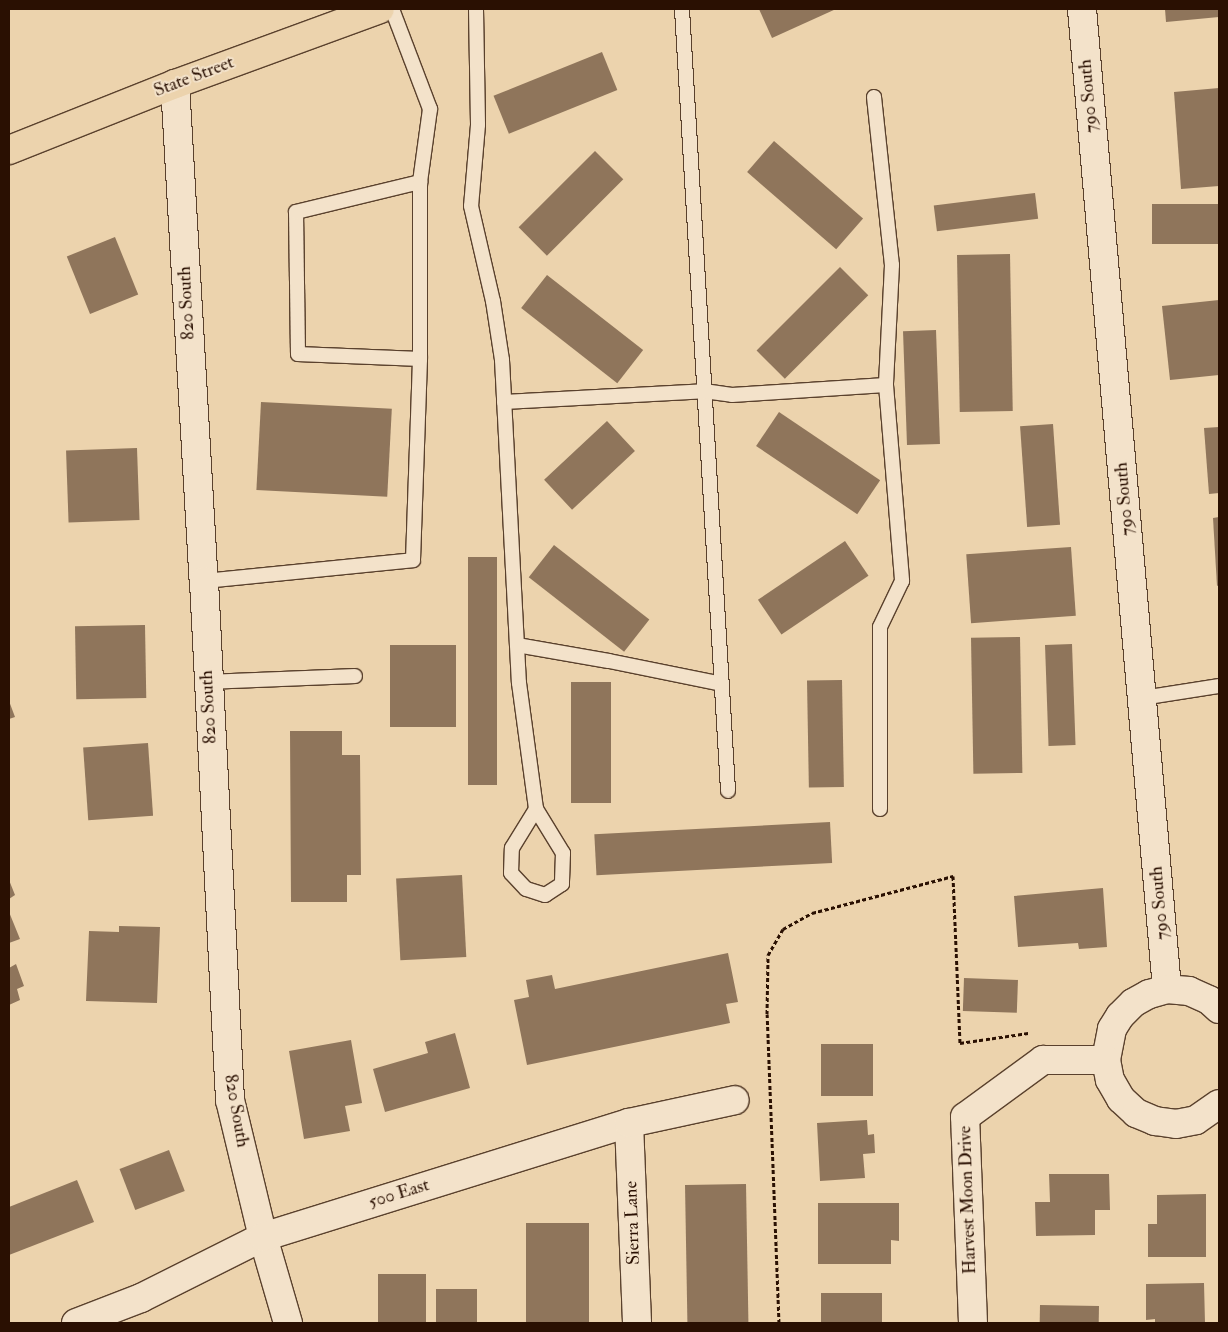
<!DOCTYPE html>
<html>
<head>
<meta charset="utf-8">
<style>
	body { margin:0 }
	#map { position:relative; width:1228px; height:1332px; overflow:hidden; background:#ecd3ad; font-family:"IM FELL Double Pica",serif }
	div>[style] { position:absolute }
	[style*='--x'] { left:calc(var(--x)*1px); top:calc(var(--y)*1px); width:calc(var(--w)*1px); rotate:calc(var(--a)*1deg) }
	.building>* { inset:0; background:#8f755b; transform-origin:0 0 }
	.path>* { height:3px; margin-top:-1.5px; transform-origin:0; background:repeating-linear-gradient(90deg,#2a1002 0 4px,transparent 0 6.5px) }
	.roads { filter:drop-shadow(1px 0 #5a412d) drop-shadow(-1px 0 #5a412d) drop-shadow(0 1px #5a412d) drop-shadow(0 -1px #5a412d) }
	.service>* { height:14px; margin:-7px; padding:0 7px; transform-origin:7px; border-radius:7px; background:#f3e2ca }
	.minor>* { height:28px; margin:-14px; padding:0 14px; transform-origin:14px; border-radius:14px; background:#f3e2ca }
	.primary>* { height:28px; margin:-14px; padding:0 14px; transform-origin:14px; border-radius:14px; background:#ecd3ad }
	span { translate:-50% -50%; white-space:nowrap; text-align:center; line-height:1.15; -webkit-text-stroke:4px #f3e2ca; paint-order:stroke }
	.street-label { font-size:18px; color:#2a1002 }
	.frame { position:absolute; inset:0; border:10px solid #2a1002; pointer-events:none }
</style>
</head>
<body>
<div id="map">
	<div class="building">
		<div style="clip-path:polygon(759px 9px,836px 9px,772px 38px)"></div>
		<div style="clip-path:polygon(1165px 9px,1219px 9px,1219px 17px,1166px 22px)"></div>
		<div style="left:602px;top:52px;width:41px;height:117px;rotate:68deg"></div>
		<div style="clip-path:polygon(1219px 88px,1219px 186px,1181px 189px,1174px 92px)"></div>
		<div style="left:774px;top:141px;width:118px;height:41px;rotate:41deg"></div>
		<div style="left:595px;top:151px;width:40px;height:108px;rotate:45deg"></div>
		<div style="left:1035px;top:193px;width:26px;height:102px;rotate:83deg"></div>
		<div style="left:1219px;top:204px;width:40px;height:67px;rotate:90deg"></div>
		<div style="left:115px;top:237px;width:62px;height:52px;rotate:68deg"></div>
		<div style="left:1010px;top:254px;width:157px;height:53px;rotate:89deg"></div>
		<div style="left:840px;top:267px;width:40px;height:118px;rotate:45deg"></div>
		<div style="left:547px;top:275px;width:122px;height:42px;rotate:38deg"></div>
		<div style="clip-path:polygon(1219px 300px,1219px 375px,1170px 380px,1162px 306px)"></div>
		<div style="left:936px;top:330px;width:114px;height:33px;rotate:88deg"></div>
		<div style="left:261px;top:402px;width:131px;height:88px;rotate:3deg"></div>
		<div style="left:779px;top:412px;width:122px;height:41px;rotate:34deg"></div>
		<div style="left:607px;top:421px;width:41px;height:86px;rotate:47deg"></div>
		<div style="left:1053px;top:424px;width:101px;height:33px;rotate:86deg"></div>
		<div style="clip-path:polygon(1219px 427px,1219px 493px,1209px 494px,1204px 428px)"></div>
		<div style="left:137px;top:448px;width:72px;height:71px;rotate:88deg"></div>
		<div style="clip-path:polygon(1219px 517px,1219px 585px,1217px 586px,1213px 518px)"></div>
		<div style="left:845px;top:541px;width:42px;height:105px;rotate:56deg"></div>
		<div style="left:554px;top:545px;width:121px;height:41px;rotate:38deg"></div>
		<div style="left:1071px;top:547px;width:69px;height:105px;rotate:86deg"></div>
		<div style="left:468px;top:557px;width:29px;height:228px"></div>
		<div style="left:145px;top:625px;width:73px;height:70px;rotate:89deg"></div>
		<div style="left:1020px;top:637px;width:136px;height:49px;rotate:89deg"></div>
		<div style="left:1072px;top:644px;width:101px;height:27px;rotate:88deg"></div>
		<div style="left:456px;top:645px;width:82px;height:66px;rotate:90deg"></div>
		<div style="left:842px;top:680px;width:107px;height:35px;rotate:89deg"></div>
		<div style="left:571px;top:682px;width:40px;height:121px"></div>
		<div style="clip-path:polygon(9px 701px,15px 717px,9px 719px)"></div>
		<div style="clip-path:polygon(290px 731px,342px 731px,342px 755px,360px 755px,361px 875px,347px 875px,347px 902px,291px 902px)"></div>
		<div style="left:148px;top:743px;width:73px;height:65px;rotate:86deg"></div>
		<div style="left:830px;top:822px;width:41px;height:236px;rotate:87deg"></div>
		<div style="left:462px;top:875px;width:82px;height:66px;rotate:87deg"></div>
		<div style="clip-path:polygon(9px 880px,15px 895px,9px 899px)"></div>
		<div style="clip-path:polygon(1103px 888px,1107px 947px,1079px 949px,1078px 943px,1018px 947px,1014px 896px)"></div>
		<div style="clip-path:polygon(9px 912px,20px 939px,9px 943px)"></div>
		<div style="clip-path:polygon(119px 926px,160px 927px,157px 1003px,86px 1001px,89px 931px,119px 932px)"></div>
		<div style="clip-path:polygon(728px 953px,738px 1002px,726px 1004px,730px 1023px,527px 1065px,514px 1000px,529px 997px,526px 980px,552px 975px,555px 989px)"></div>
		<div style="clip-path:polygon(16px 964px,24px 986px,17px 989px,20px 1000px,9px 1005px,9px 968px)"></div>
		<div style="left:964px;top:978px;width:54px;height:33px;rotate:2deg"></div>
		<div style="clip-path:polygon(455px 1033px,470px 1088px,385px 1112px,373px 1069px,428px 1053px,425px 1042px)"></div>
		<div style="clip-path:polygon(351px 1040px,362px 1103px,345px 1106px,350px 1131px,304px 1139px,289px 1051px)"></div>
		<div style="left:821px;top:1044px;width:52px;height:52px"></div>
		<div style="clip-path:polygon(867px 1120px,868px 1135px,874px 1134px,875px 1153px,863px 1154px,865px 1178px,820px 1181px,817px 1123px)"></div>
		<div style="left:169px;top:1150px;width:44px;height:53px;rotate:69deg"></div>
		<div style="clip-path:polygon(1049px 1174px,1109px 1174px,1110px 1210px,1095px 1210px,1095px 1235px,1036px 1236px,1035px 1202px,1050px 1202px)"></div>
		<div style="clip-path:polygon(77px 1180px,94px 1222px,9px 1255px,9px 1207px)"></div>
		<div style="left:746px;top:1184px;width:139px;height:61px;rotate:89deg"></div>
		<div style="clip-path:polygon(1206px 1194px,1206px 1257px,1148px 1257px,1148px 1224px,1157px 1224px,1157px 1195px)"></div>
		<div style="clip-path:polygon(818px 1203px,899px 1203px,899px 1241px,891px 1240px,891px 1264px,818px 1264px)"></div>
		<div style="left:526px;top:1223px;width:63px;height:100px"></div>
		<div style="left:378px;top:1274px;width:48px;height:49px"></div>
		<div style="clip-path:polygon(1204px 1283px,1205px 1323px,1155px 1323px,1155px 1319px,1146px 1320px,1146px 1284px)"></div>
		<div style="left:436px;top:1289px;width:41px;height:34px"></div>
		<div style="left:882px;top:1293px;width:30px;height:61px;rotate:90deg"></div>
		<div style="left:1040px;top:1305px;width:59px;height:18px;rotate:1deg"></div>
	</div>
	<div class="path">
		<div style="--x:779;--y:1323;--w:309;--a:-92.2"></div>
		<div style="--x:767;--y:1014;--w:59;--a:-89"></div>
		<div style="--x:768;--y:955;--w:30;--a:-60"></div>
		<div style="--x:783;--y:929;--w:33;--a:-29"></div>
		<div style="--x:812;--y:913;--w:146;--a:-14.7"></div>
		<div style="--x:953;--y:876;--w:167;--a:87.6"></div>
		<div style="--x:960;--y:1043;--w:69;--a:-8.4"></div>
	</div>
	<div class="roads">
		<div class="service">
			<div style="--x:476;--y:9;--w:116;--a:89"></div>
			<div style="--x:478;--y:125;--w:81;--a:94.9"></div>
			<div style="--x:471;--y:206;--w:98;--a:77"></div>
			<div style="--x:493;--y:301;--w:60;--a:81.3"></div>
			<div style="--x:502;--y:360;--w:323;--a:87"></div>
			<div style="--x:519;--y:683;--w:127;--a:82.3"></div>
			<div style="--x:536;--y:809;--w:52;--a:58.5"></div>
			<div style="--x:563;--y:853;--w:31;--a:92"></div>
			<div style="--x:562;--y:884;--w:20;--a:147"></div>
			<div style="--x:545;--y:895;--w:20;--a:-162"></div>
			<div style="--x:526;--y:889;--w:22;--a:-133"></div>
			<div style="--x:511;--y:873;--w:25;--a:-88"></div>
			<div style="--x:512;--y:848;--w:46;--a:-58.4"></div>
			<div style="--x:682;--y:9;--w:783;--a:86.63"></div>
			<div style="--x:874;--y:97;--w:169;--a:83.9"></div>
			<div style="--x:892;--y:265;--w:120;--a:92.9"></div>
			<div style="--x:886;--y:385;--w:197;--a:85.3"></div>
			<div style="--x:902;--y:581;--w:51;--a:115.6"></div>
			<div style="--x:880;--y:627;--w:182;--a:90"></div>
			<div style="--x:420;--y:359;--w:122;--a:-177.7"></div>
			<div style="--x:298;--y:354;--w:142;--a:-90.8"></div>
			<div style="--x:296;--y:212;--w:128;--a:-13.6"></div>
			<div style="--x:504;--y:402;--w:200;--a:-3.1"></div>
			<div style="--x:704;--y:391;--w:28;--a:8"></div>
			<div style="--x:732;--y:395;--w:154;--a:-3.7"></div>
			<div style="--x:204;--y:581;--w:210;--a:-5.7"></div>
			<div style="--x:413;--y:560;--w:201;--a:-88"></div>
			<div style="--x:420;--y:359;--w:177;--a:-90"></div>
			<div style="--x:420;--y:182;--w:74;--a:-82.2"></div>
			<div style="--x:430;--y:109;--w:107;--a:-110.8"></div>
			<div style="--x:517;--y:645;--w:93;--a:9.9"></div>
			<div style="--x:609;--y:661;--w:115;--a:11.5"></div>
			<div style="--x:207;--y:682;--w:148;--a:-2.3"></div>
			<div style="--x:1142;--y:698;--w:78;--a:-8.9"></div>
		</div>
		<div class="minor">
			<div style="--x:1082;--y:9;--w:984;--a:85.04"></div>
			<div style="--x:175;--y:84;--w:498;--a:86.7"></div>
			<div style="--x:204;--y:581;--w:520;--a:87.13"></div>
			<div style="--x:230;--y:1100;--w:141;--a:76.5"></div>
			<div style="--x:263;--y:1237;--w:90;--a:73.8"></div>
			<div style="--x:1219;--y:1009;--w:13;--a:-138"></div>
			<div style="--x:1209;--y:1000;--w:22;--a:-156"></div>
			<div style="--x:1189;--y:991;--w:22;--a:-175"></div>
			<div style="--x:1167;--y:989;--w:19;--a:164"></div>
			<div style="--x:1149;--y:994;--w:18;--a:151"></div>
			<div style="--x:1133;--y:1003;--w:18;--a:135"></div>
			<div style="--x:1120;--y:1016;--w:15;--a:122"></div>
			<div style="--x:1112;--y:1029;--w:32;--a:101"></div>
			<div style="--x:1106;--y:1060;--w:20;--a:79"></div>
			<div style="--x:1110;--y:1080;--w:22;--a:60"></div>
			<div style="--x:1121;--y:1099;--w:21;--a:43"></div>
			<div style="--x:1136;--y:1113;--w:21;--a:23"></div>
			<div style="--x:1155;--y:1121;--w:21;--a:8"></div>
			<div style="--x:1176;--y:1124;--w:20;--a:-11"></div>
			<div style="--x:1196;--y:1120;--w:28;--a:-35"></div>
			<div style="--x:629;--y:1123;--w:200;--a:87.7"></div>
			<div style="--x:76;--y:1323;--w:70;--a:-21"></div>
			<div style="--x:141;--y:1298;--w:136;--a:-26.6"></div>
			<div style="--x:263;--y:1237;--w:383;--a:-17.3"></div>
			<div style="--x:629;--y:1123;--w:108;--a:-12.2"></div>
			<div style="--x:973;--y:1323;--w:206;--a:-92.2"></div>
			<div style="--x:965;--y:1117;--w:97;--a:-36.2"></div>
			<div style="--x:1043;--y:1060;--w:63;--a:0"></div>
		</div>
		<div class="primary">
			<div style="--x:9;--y:150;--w:179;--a:-21.7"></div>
			<div style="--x:175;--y:84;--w:218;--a:-20.1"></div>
		</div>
	</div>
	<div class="street-label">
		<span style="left:194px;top:77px;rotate:-21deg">State Street</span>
		<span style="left:1089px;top:96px;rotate:-95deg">790 South</span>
		<span style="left:187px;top:303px;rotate:-93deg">820 South</span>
		<span style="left:1125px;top:499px;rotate:-95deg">790 South</span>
		<span style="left:209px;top:707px;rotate:-93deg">820 South</span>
		<span style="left:1160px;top:903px;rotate:-95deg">790 South</span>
		<span style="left:236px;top:1111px;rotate:80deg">820 South</span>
		<span style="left:399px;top:1194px;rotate:-17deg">500 East</span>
		<span style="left:968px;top:1200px;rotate:-92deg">Harvest Moon Drive</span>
		<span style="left:633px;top:1223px;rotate:-92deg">Sierra Lane</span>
	</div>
	<div class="frame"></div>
</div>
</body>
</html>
